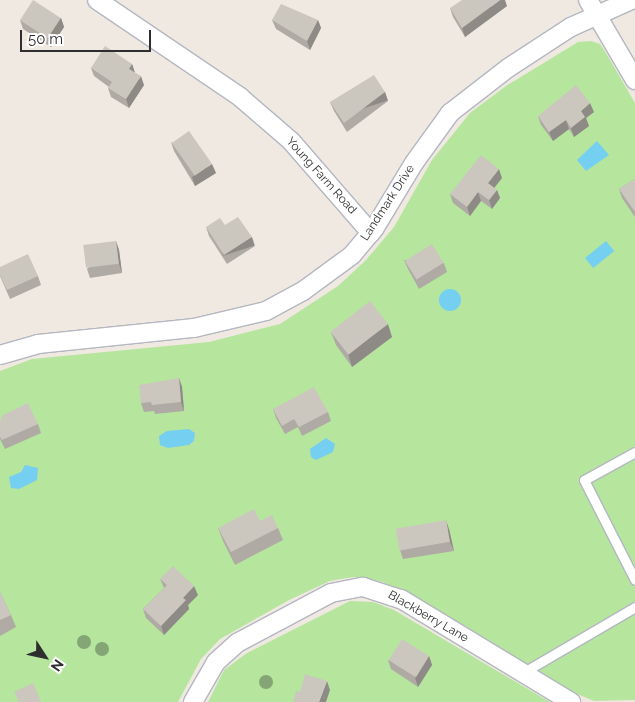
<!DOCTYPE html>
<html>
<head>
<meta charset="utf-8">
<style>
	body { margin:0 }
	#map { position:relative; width:635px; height:702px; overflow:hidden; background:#efe9e1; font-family:Raleway,sans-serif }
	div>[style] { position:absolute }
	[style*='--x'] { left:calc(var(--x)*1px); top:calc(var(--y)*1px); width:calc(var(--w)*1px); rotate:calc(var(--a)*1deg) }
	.green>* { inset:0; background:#b6e59e }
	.water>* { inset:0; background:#75cff0; transform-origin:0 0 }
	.round { border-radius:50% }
	.roads { filter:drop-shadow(1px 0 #b4b7c1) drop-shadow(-1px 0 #b4b7c1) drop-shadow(0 1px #b4b7c1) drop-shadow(0 -1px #b4b7c1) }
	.service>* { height:9px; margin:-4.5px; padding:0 4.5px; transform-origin:4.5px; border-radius:4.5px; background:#fff }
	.minor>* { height:18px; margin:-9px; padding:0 9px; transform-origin:9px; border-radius:9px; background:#fff }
	.trees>* { width:14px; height:14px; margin:-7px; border-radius:50%; background:#84a574 }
	.wall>* { inset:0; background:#afaba4 }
	.shaded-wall>* { inset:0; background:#8e8b86; transform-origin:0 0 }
	.building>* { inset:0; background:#cbc7bf; transform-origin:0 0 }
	span { translate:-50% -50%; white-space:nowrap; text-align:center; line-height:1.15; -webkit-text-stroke:4px #fff; paint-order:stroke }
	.street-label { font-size:12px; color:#2e2e2e }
	.north { position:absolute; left:20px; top:632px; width:50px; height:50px; -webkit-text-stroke:4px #fff; paint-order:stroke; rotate:125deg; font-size:14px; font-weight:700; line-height:20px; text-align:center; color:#2e2e2e }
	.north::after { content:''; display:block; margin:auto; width:18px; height:22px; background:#2e2e2e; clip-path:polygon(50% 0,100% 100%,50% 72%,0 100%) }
	.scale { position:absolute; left:20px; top:30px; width:131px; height:22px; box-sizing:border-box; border:2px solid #2e2e2e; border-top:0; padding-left:6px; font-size:15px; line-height:18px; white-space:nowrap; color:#2e2e2e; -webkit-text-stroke:4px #fff; paint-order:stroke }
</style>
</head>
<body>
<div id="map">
	<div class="green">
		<div style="clip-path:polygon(591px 41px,600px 44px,606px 53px,635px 103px,635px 700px,594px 701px,563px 688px,430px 605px,383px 582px,353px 577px,330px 581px,289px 600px,220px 639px,201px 659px,178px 702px,0 702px,0 371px,32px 359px,209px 342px,280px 324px,338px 286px,366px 260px,394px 227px,432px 160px,470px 113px,506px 86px,578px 42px)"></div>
		<div style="clip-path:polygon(350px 601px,373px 602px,394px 610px,550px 702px,208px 702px,224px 670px,247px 653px)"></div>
	</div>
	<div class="water">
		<div style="clip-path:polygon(597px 141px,609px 155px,586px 171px,577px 160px)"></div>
		<div style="left:606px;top:241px;width:13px;height:27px;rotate:51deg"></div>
		<div class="round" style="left:439px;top:289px;width:22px;height:22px"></div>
		<div style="clip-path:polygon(189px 429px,195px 433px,194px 441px,189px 445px,168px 448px,160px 445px,159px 436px,167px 431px)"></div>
		<div style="clip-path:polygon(326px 438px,335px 444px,333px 452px,316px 460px,311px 457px,310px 449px)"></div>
		<div style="clip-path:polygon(25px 465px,38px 468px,37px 480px,19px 489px,11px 488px,9px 477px,21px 472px)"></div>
	</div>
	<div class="roads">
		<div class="service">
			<div style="--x:635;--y:452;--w:58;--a:151.2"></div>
			<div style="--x:584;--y:480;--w:112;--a:63"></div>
			<div style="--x:522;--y:673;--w:131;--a:-30.3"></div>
		</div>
		<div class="minor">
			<div style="--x:97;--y:0;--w:173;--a:34.1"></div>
			<div style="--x:240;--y:97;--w:67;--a:40.8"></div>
			<div style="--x:291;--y:141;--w:122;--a:49"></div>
			<div style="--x:588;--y:0;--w:93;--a:59.6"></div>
			<div style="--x:0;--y:355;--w:40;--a:-16"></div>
			<div style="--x:38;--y:344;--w:157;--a:-5.9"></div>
			<div style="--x:194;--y:328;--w:74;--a:-13.3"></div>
			<div style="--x:266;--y:311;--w:42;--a:-28.4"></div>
			<div style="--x:303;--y:291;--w:61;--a:-36.3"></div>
			<div style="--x:352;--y:255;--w:34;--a:-50"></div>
			<div style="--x:374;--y:229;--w:77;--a:-58.8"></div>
			<div style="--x:414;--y:163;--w:62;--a:-54.2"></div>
			<div style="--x:450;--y:113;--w:73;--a:-37.8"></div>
			<div style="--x:508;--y:68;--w:75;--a:-33.1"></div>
			<div style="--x:571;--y:27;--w:66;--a:-24.2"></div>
			<div style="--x:193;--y:702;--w:46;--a:-60.1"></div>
			<div style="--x:216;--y:662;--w:28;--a:-42"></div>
			<div style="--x:237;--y:643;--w:106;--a:-28"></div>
			<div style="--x:331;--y:593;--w:33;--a:-11"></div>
			<div style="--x:363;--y:587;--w:40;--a:18"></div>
			<div style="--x:401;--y:599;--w:199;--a:31.2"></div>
		</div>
	</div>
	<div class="trees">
		<div style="left:84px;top:642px"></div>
		<div style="left:102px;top:649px"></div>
		<div style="left:266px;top:682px"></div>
	</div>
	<div class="wall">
		<div style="clip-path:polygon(507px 6px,465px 37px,453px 17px,450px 8px)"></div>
		<div style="clip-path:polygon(61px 18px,64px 27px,51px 47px,23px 29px,20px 20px)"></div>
		<div style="clip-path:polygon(272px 20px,318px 20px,321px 28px,310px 50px,276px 29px)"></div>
		<div style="clip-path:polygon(132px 64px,135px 73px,144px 85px,129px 108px,111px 97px,108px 88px,109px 87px,94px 76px,91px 68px)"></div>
		<div style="clip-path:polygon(385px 92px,388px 101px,347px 132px,334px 111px,330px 102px)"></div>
		<div style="clip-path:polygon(594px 112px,586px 118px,589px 126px,574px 137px,569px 129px,553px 141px,541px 125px,538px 116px)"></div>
		<div style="clip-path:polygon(171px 142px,216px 173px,195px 186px,174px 151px)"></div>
		<div style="clip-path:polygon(502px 178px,494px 188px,497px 190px,500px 198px,492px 209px,481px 201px,470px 216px,453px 203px,450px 194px)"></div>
		<div style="clip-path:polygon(635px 179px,635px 217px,622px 198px,619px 189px)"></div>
		<div style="clip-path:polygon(206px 227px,255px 246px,227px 264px,209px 236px)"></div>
		<div style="clip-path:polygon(116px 241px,119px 250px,122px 273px,90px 278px,87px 269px)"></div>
		<div style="clip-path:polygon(404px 260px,444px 263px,447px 272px,419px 289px,408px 269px)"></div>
		<div style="clip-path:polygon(0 267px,38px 276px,41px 285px,10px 299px,0 276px)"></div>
		<div style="clip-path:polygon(331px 332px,392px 337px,352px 367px,336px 345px)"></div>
		<div style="clip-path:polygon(179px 378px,182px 387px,184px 411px,155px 414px,154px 411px,144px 412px,141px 403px)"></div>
		<div style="clip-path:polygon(273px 409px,328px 412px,331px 421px,302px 436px,298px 427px,285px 434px,276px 418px)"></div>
		<div style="clip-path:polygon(0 420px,38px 424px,41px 433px,5px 449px,0 439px)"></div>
		<div style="clip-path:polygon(260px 521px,278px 528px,283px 540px,235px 565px,223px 541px,218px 528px)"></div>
		<div style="clip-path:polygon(449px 529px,454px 551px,403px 559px,400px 550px)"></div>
		<div style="clip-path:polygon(160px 579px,198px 595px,188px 605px,189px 609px,164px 635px,146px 618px,143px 609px,164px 588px)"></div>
		<div style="clip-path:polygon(0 592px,11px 615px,16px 627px,0 636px)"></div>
		<div style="clip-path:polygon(429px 656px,432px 665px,418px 687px,391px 669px,388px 660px)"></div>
	</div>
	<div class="shaded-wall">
		<div style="clip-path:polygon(500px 0,505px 0,507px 6px,465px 37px,462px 28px)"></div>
		<div style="clip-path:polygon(61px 18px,64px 27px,51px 47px,48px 38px)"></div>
		<div style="clip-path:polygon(318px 20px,321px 28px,310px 50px,307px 41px)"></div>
		<div style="clip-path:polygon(132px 64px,135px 73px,129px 69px)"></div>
		<div style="clip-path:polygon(141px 76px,144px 85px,129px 108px,126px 99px)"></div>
		<div style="left:385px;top:92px;width:9px;height:51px;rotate:72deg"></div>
		<div style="clip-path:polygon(590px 103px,594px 112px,586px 118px,589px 126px,574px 137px,571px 128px,581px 111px)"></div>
		<div style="clip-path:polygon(566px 120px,569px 129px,553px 141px,549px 132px)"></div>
		<div style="clip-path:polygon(212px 164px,216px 173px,195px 186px,192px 177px)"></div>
		<div style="clip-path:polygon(499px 169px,502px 178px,491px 192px,488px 183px)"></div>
		<div style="clip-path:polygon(497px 190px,500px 198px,492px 209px,489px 200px)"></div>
		<div style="clip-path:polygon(478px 192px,481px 201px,470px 216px,467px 207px)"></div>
		<div style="left:252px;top:237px;width:9px;height:33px;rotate:72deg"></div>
		<div style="clip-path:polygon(116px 241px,119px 250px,122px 273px,119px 264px)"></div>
		<div style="clip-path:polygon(388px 324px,392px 337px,352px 367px,348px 354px)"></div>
		<div style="clip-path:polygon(179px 378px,182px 387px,184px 411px,181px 402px)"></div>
		<div style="clip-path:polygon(446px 520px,449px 529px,454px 551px,450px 542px)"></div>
		<div style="clip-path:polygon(194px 586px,198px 595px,188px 605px,189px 609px,164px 635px,161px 626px,183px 598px)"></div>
		<div style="clip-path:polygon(429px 656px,432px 665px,418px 687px,415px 678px)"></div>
		<div style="clip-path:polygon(327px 681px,330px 690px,326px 702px,319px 702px)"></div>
	</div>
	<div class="building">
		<div style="left:33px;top:0;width:33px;height:24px;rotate:33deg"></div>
		<div style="clip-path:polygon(462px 0,500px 0,462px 28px,450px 8px)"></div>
		<div style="clip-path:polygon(281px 4px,318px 20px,307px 41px,272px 20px)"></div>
		<div style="clip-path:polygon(105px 46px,132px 64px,129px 69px,141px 76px,126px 99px,108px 88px,112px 82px,91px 68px)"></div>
		<div style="clip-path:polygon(374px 75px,385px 92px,344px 123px,330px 102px)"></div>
		<div style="clip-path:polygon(576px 85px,590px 103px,581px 111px,585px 117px,571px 128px,566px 120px,549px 132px,538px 116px)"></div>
		<div style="left:189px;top:131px;width:40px;height:21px;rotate:55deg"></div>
		<div style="clip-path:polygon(481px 155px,499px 169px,488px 183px,497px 190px,489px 200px,478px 192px,467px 207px,450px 194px)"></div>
		<div style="clip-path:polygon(635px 179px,635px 212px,619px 189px)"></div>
		<div style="clip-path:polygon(238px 217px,252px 237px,224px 255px,206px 227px,220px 218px,225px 225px)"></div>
		<div style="left:116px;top:241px;width:23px;height:33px;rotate:83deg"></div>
		<div style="left:432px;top:244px;width:22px;height:32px;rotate:58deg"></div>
		<div style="clip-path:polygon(28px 254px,38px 276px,7px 290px,0 275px,0 267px)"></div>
		<div style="left:370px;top:301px;width:29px;height:50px;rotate:52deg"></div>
		<div style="clip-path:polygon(179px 378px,181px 402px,152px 405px,151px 402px,141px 403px,139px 385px)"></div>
		<div style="clip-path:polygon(314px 387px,328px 412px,299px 427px,294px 419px,282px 426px,273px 409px)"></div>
		<div style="clip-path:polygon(28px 403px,38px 424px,2px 440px,0 437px,0 420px,2px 419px,1px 416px)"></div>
		<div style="clip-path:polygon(254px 509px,260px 521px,272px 515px,278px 528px,231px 552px,218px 528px)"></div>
		<div style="left:446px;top:520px;width:22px;height:51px;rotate:80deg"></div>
		<div style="clip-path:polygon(173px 566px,194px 586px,183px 598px,186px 600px,161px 626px,143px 609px,167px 585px,160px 579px)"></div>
		<div style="clip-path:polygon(0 592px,11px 615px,0 620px)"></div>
		<div style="left:402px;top:639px;width:32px;height:25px;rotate:32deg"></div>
		<div style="clip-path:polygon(305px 674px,327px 681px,319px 702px,293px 702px,296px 691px,300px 692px)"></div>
		<div style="clip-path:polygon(33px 683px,41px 702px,19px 702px,14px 692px)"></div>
	</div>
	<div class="street-label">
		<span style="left:321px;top:176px;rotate:48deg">Young Farm Road</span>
		<span style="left:388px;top:203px;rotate:-57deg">Landmark Drive</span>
		<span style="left:428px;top:617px;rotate:30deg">Blackberry Lane</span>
	</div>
	<div class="north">N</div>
	<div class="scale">50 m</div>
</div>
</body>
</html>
